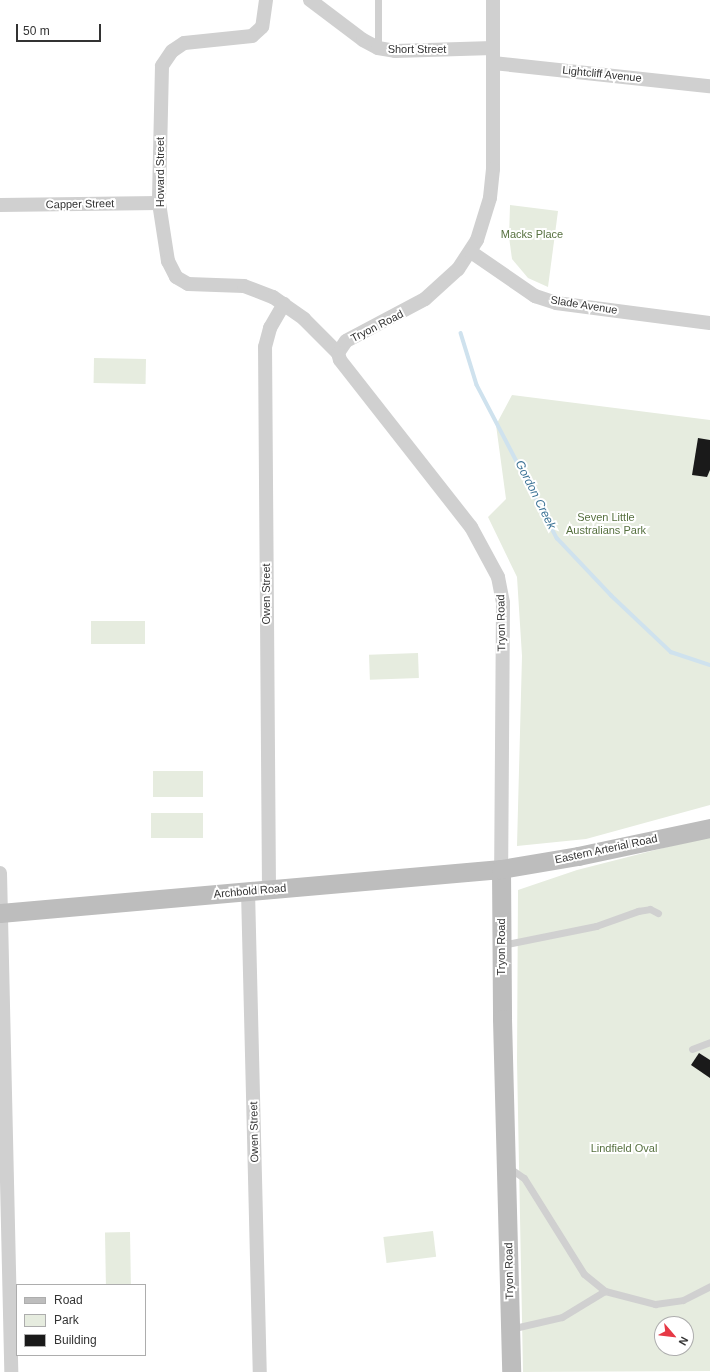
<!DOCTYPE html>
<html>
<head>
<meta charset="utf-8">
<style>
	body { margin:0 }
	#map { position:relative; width:710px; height:1372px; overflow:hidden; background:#fff; font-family:Arial,sans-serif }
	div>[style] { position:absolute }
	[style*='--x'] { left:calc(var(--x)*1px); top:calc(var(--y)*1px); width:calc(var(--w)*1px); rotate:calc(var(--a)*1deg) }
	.green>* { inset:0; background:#e6ecdf; transform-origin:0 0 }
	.stream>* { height:3.5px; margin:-1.75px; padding:0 1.75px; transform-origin:1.75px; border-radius:1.75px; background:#cfe2ee }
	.building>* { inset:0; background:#1a1a1a }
	.lane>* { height:7px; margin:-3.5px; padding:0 3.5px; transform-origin:3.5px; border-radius:3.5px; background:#d0d0d0 }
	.street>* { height:14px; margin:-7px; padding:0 7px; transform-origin:7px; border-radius:7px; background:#d0d0d0 }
	.secondary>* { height:19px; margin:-9.5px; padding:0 9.5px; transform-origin:9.5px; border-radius:9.5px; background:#bdbdbd }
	span { translate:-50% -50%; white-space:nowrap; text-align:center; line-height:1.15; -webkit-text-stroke:4px #fff; paint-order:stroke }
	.street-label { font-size:11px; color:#333 }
	.park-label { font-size:11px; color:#56703f }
	.water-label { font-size:12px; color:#3f7597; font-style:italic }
	.legend { position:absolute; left:16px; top:1284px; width:130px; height:72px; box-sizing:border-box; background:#fff; border:1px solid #adadad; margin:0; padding:5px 7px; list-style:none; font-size:12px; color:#333 }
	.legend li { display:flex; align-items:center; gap:8px; height:20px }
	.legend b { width:20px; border:1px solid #adadad }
	.north { position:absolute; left:654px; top:1316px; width:40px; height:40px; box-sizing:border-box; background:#fff; border:1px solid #adadad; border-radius:50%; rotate:118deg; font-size:11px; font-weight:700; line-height:16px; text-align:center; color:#333 }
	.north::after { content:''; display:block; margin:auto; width:14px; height:18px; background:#e63946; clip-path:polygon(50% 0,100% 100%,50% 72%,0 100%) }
	.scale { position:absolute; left:16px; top:24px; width:85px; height:18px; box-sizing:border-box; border:2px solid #333; border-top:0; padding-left:5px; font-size:12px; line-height:14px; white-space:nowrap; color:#333; -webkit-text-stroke:3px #fff; paint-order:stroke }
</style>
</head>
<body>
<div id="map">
	<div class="green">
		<div style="clip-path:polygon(510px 205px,558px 211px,548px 287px,528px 278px,512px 259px,509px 237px)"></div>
		<div style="left:94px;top:358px;width:52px;height:25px;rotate:1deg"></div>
		<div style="clip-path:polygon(512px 395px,710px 420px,710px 805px,586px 839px,517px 846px,522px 656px,517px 577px,488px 517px,506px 499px,496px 425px)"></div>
		<div style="left:145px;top:621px;width:23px;height:54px;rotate:90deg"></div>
		<div style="left:418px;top:653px;width:25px;height:49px;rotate:88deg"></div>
		<div style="left:153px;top:771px;width:50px;height:26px"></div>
		<div style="left:151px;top:813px;width:52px;height:25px"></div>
		<div style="clip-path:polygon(evenodd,710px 836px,710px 1371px,523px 1372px,517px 1061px,518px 890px,577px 870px,710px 836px,662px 1324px,686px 1324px,686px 1348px,662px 1348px,662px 1324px)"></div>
		<div style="left:433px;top:1231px;width:26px;height:50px;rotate:83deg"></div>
		<div style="left:130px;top:1232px;width:53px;height:25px;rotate:89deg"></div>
	</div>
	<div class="stream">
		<div style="--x:461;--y:333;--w:54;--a:72.9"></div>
		<div style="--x:477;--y:385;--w:173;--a:62.4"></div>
		<div style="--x:557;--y:538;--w:79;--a:46.5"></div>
		<div style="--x:611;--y:595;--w:83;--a:43.5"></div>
		<div style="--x:671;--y:652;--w:41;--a:18.4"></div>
	</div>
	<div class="building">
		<div style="clip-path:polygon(698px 438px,710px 440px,710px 470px,707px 477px,692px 475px)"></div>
		<div style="clip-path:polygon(699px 1053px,710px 1060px,710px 1078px,691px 1065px)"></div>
	</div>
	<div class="lane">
		<div style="--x:378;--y:0;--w:48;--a:90"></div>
		<div style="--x:502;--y:945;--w:96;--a:-11.4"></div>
		<div style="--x:596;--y:926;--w:45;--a:-19.7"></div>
		<div style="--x:638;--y:911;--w:12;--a:-9"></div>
		<div style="--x:650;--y:909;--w:9;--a:27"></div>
		<div style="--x:692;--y:1049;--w:19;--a:-21"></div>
		<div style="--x:508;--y:1167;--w:19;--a:35"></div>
		<div style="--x:524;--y:1178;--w:113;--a:58"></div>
		<div style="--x:584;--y:1274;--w:27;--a:39"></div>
		<div style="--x:605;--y:1291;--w:52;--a:14.6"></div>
		<div style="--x:655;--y:1304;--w:28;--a:-8"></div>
		<div style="--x:683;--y:1300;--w:30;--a:-27"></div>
		<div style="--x:510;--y:1329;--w:53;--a:-13"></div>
		<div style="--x:562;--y:1317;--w:50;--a:-31.2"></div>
	</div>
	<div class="street">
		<div style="--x:266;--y:0;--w:27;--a:98"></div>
		<div style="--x:262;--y:27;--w:13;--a:138"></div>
		<div style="--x:252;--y:36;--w:68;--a:174.1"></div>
		<div style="--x:184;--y:43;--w:14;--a:146"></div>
		<div style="--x:172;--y:51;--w:18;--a:124"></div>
		<div style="--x:162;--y:66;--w:137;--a:91.3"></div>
		<div style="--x:159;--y:203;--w:59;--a:81.2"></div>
		<div style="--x:168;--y:261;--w:18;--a:63"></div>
		<div style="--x:176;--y:277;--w:14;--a:30"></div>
		<div style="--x:188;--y:284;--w:56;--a:2"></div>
		<div style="--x:244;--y:286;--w:31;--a:21"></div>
		<div style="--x:273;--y:297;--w:38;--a:35"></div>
		<div style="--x:304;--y:319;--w:48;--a:45"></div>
		<div style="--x:310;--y:0;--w:66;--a:37"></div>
		<div style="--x:363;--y:40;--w:17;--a:28"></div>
		<div style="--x:378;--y:48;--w:17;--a:10"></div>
		<div style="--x:395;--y:51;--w:98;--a:-1.8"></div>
		<div style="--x:493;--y:0;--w:169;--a:90"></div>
		<div style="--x:493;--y:169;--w:29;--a:96"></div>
		<div style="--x:490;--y:198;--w:44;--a:107.2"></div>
		<div style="--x:477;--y:240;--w:35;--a:123"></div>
		<div style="--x:458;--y:269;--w:45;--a:137.7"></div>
		<div style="--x:425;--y:299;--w:89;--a:152"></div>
		<div style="--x:346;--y:341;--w:14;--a:124"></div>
		<div style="--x:338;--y:353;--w:7;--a:74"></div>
		<div style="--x:340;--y:360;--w:212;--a:51.9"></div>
		<div style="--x:471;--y:527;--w:57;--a:61.6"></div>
		<div style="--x:498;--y:577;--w:26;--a:79"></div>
		<div style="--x:503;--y:603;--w:266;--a:90.4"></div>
		<div style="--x:493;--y:63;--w:218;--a:6.1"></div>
		<div style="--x:0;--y:205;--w:159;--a:-0.7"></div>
		<div style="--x:471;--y:252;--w:78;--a:34.5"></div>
		<div style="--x:535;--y:296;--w:22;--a:18"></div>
		<div style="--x:556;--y:303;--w:155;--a:7.4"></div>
		<div style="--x:0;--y:873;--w:499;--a:88.7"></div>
		<div style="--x:269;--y:890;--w:543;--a:-90.42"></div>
		<div style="--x:265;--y:347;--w:20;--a:-75"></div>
		<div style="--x:270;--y:328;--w:28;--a:-60"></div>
		<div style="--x:248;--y:891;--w:481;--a:88.6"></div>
	</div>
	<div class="secondary">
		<div style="--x:501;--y:869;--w:150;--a:89.6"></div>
		<div style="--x:502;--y:1019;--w:353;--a:88.5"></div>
		<div style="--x:0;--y:913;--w:503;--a:-5.02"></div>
		<div style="--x:501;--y:869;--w:78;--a:-9.6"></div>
		<div style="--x:578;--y:856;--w:135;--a:-12"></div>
	</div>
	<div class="street-label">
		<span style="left:417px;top:49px">Short Street</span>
		<span style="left:602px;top:74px;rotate:6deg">Lightcliff Avenue</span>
		<span style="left:160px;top:172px;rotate:-90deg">Howard Street</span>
		<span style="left:80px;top:204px;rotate:-1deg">Capper Street</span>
		<span style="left:584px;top:305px;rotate:9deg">Slade Avenue</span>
		<span style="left:377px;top:326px;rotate:-27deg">Tryon Road</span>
		<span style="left:266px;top:594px;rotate:-90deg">Owen Street</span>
		<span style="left:501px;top:623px;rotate:-91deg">Tryon Road</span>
		<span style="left:606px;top:849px;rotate:-12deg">Eastern Arterial Road</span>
		<span style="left:250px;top:891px;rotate:-5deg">Archbold Road</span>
		<span style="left:501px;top:947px;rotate:-90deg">Tryon Road</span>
		<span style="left:254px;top:1132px;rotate:-91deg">Owen Street</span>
		<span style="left:509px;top:1271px;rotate:-91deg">Tryon Road</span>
	</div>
	<div class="park-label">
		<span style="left:532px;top:234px">Macks Place</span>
		<span style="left:606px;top:524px">Seven Little<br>Australians Park</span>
		<span style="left:624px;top:1148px">Lindfield Oval</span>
	</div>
	<div class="water-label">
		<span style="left:535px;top:495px;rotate:63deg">Gordon Creek</span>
	</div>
	<ul class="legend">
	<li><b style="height:5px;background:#bdbdbd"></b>Road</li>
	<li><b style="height:11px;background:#e6ecdf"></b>Park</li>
	<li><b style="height:11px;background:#1a1a1a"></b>Building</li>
	</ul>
	<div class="north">N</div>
	<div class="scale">50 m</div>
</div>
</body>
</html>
